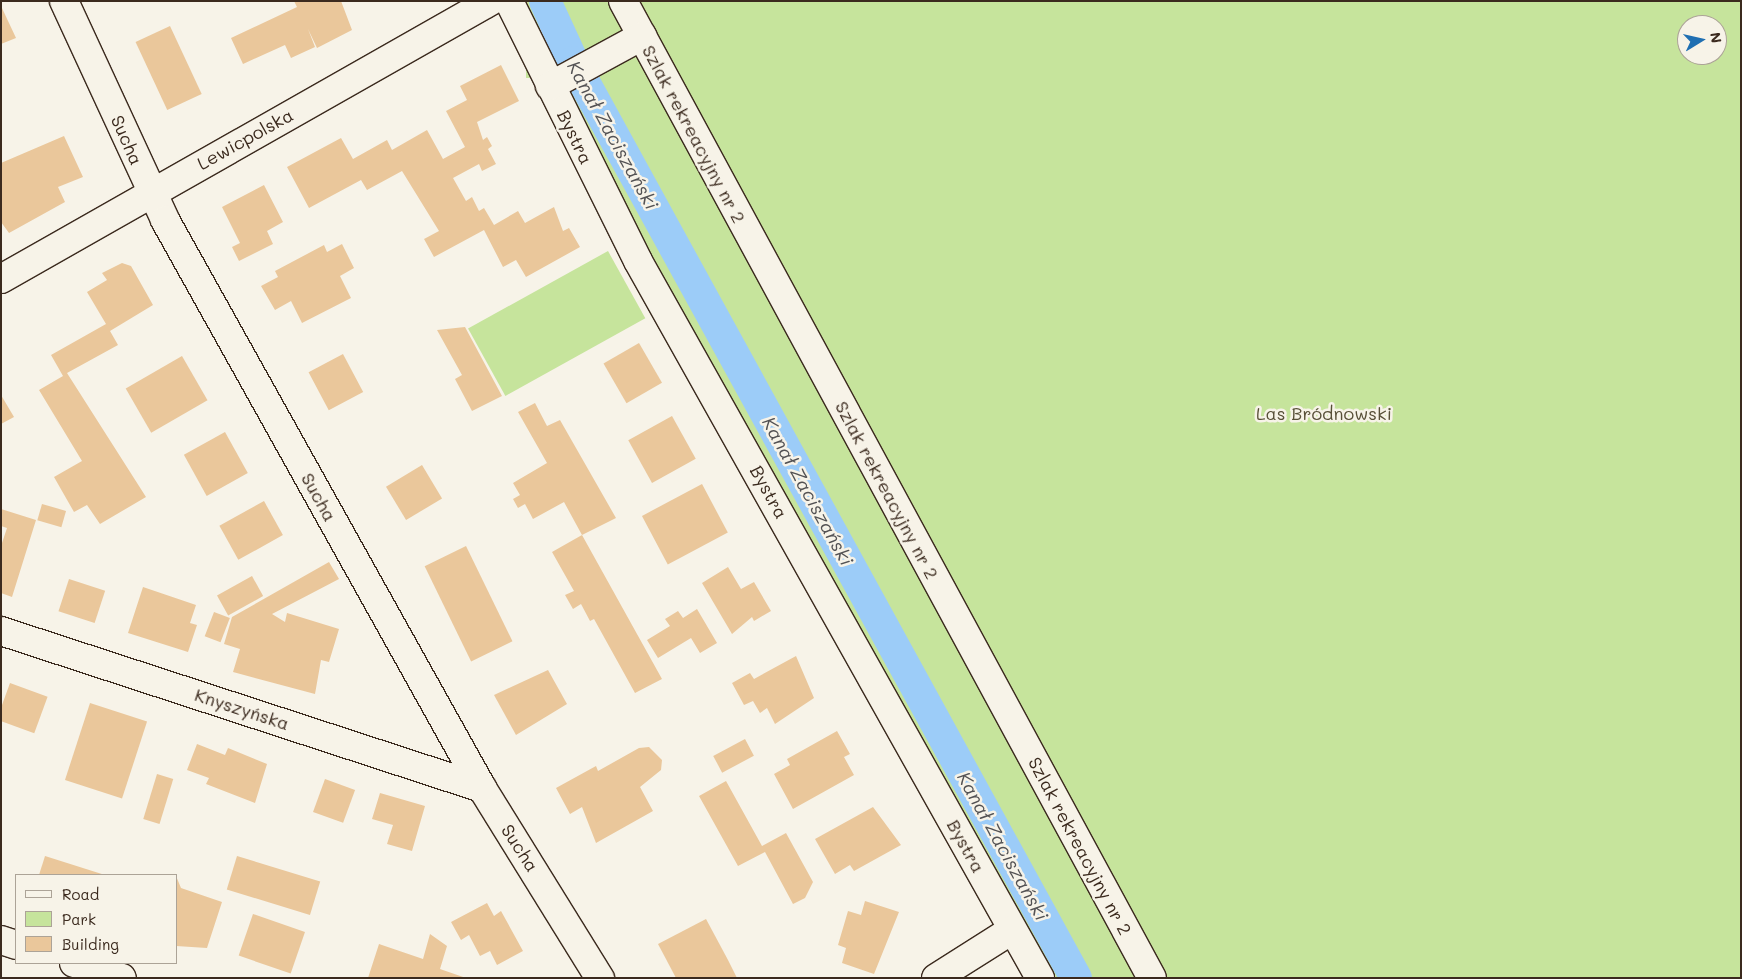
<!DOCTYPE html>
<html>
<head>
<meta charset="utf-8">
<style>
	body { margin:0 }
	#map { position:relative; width:1742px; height:979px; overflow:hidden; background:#f7f3e8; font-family:Mali,sans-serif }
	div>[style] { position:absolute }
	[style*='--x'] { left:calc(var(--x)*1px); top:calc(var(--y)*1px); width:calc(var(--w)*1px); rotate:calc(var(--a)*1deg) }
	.green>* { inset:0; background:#c6e49c; transform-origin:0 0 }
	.canal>* { height:32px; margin:-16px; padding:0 16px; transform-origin:16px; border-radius:16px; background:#9cccf8 }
	.building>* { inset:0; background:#eac79b; transform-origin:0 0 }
	.roads { filter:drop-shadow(1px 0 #3b2a1e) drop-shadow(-1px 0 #3b2a1e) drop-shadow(0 1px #3b2a1e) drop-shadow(0 -1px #3b2a1e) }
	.minor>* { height:28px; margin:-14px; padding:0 14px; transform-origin:14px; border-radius:14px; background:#f7f3e8 }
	span { translate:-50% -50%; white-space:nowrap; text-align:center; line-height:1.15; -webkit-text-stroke:5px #f7f3e8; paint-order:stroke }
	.street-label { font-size:18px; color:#3b2a1e }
	.park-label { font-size:18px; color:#574f37 }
	.water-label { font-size:19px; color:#535254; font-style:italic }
	.frame { position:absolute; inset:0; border:2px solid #3b2a1e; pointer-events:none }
	.legend { position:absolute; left:15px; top:874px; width:162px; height:90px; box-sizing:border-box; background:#f7f3e8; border:1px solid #aca397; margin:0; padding:6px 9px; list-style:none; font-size:15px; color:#3b2a1e }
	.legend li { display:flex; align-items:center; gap:10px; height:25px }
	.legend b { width:25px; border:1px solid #aca397 }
	.north { position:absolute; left:1677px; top:15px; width:50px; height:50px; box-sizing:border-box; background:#f7f3e8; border:1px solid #aca397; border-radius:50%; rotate:81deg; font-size:14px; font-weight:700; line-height:20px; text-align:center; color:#3b2a1e }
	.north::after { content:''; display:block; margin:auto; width:18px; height:22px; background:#1f6fb2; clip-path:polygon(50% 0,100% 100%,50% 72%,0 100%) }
</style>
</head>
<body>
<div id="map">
	<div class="green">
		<div style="left:526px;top:1px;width:14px;height:77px"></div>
		<div style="clip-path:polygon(evenodd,550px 1px,1741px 1px,1741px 978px,1081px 978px,587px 78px,550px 1px,1687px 25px,1717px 25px,1717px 55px,1687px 55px,1687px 25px)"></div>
		<div style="clip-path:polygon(579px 82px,1070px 978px,1054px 978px,610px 184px,566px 89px)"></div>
		<div style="left:608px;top:251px;width:77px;height:160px;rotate:61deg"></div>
	</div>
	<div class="canal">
		<div style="--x:545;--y:1;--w:67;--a:65.3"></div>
		<div style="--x:573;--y:62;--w:1045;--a:61.23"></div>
	</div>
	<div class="building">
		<div style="clip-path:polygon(294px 1px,341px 1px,352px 30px,317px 48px,308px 29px,315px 47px,291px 58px,285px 45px,243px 64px,231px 38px,297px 7px)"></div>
		<div style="clip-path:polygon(1px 6px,16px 38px,1px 44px)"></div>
		<div style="left:170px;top:26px;width:75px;height:38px;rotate:65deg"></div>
		<div style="clip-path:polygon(501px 65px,519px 101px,477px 122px,483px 140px,487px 137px,492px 146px,488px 149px,496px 164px,482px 171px,479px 164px,453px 178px,466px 201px,472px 197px,479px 211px,484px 208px,494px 225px,518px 211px,525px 223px,554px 207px,563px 231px,569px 228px,580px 247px,526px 277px,516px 260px,503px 267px,484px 230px,434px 257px,424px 239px,439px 231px,402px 171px,367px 190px,361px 180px,309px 208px,287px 167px,341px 138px,353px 159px,387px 140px,392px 150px,427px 130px,443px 159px,465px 147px,446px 111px,467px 100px,460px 86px)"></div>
		<div style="clip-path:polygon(64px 136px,83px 177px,58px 187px,65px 202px,9px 233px,1px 222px,1px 163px)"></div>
		<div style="clip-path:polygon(264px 185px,283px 222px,267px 231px,273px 244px,239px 261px,232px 247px,240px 243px,222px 207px)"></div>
		<div style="clip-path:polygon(342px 244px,354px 268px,340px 276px,351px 298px,302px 323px,291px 301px,275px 310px,261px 286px,278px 277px,275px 271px,324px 245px,327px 252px)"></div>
		<div style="clip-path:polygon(122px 263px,131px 266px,153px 305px,110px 331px,118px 345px,67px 373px,146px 497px,100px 524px,87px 505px,74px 512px,54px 477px,82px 461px,39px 390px,63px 376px,51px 355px,106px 324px,87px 292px,107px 280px,102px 273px)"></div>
		<div style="clip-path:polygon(465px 327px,502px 396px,472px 411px,455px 379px,462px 375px,437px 330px)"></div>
		<div style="left:639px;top:343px;width:46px;height:41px;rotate:60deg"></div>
		<div style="left:343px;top:354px;width:43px;height:39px;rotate:62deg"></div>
		<div style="left:182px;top:356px;width:51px;height:65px;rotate:60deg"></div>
		<div style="clip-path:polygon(1px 395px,14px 417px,1px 424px)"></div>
		<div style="clip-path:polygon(535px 403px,547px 426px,560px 420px,616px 518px,582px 535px,564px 502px,533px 519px,525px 504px,518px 508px,513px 499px,520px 495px,513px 483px,547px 463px,518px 412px)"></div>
		<div style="left:672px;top:416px;width:49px;height:50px;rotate:61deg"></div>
		<div style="left:225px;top:432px;width:47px;height:47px;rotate:61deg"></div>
		<div style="left:422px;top:465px;width:39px;height:42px;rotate:59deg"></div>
		<div style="left:702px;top:484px;width:55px;height:68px;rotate:62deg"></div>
		<div style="left:264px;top:501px;width:39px;height:51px;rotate:61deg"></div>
		<div style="left:42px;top:504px;width:25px;height:17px;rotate:16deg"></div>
		<div style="clip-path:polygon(1px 509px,36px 520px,12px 597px,1px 593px,1px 546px,7px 528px,1px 526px)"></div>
		<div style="clip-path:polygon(582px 535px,662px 679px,635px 693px,594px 619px,590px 621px,581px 604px,573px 609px,565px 595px,574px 591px,552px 552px)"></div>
		<div style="left:466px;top:546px;width:106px;height:46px;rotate:64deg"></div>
		<div style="clip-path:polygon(329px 562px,339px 579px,272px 614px,285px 622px,287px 613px,339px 629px,329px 662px,321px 660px,315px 694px,233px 672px,240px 649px,224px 644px,232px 617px)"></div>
		<div style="clip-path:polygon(728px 567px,741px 589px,754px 582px,771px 611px,754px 621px,752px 617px,732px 634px,702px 583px)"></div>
		<div style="left:252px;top:576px;width:23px;height:40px;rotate:61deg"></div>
		<div style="left:69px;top:579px;width:38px;height:34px;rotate:18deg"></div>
		<div style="clip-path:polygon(143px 587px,196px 605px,190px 623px,197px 625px,188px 652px,128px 633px)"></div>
		<div style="clip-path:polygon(697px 609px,717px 643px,700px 653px,691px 638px,658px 658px,647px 640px,670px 626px,665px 619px,678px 611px,683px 618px)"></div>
		<div style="left:214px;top:612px;width:17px;height:26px;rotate:21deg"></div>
		<div style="clip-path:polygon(796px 656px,814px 698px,775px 724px,767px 708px,760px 713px,753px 701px,744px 705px,732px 683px,750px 673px,754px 679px)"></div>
		<div style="clip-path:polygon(548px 670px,567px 704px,516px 735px,494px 695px)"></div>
		<div style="left:10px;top:683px;width:40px;height:39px;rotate:20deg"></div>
		<div style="left:90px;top:703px;width:60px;height:81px;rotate:18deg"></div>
		<div style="clip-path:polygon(837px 731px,850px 754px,844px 757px,854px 775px,793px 809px,774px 774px,790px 765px,787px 759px)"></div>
		<div style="left:745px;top:739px;width:19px;height:36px;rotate:62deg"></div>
		<div style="clip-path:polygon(197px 744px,225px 755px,228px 748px,267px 764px,255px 803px,206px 784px,209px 778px,187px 770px)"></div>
		<div style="clip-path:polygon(649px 747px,662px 760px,661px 770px,640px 787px,653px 811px,596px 843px,582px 807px,570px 814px,556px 788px,596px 766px,598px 771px,639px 748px)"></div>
		<div style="left:157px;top:774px;width:17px;height:47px;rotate:17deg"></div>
		<div style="left:325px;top:779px;width:32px;height:35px;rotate:20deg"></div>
		<div style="clip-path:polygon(726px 781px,762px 846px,786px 833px,813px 882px,805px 898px,793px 904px,765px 852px,738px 866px,699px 796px)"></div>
		<div style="clip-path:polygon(380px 793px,425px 806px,412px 851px,387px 844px,393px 825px,372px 819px)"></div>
		<div style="clip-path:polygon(873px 807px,901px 845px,854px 871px,850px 865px,835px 874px,815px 839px)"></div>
		<div style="clip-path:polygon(45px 856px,105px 875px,39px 875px)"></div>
		<div style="left:237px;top:856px;width:87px;height:35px;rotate:17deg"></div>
		<div style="clip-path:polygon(176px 876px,181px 888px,222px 902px,207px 948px,176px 946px)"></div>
		<div style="clip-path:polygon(865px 901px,899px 912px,874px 974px,842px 963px,846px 948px,838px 945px,848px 911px,861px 915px)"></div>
		<div style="clip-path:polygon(487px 903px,494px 916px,501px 911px,523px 951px,497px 965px,490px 951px,480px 956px,469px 935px,461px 940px,451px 922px)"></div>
		<div style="left:253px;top:914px;width:55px;height:44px;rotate:19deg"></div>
		<div style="clip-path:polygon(706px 919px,728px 960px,737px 978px,676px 978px,658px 944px)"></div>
		<div style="clip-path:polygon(430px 934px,447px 946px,440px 969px,466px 978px,368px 978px,379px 944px,423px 959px)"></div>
	</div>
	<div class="roads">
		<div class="minor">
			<div style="--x:64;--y:1;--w:241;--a:65.2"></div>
			<div style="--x:165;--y:220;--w:650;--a:60.83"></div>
			<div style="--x:482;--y:788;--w:224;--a:58.2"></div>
			<div style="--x:509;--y:1;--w:290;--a:63.6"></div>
			<div style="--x:638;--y:261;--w:822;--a:60.72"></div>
			<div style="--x:623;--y:1;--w:1111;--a:61.57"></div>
			<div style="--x:550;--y:86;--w:105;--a:-28.5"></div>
			<div style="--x:1;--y:279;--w:563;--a:-29.57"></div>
			<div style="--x:1;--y:631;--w:506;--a:18.08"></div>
			<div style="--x:1;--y:940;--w:16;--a:18"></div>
			<div style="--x:74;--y:963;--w:50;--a:17.4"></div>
			<div style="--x:936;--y:978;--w:90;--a:-32.3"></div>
		</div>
	</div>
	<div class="street-label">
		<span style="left:694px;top:134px;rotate:62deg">Szlak rekreacyjny nr 2</span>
		<span style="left:575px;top:137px;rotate:64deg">Bystra</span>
		<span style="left:245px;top:139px;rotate:-29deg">Lewicpolska</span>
		<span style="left:127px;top:140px;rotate:66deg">Sucha</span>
		<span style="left:887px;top:490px;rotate:62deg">Szlak rekreacyjny nr 2</span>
		<span style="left:769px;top:492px;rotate:61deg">Bystra</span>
		<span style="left:319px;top:497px;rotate:61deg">Sucha</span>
		<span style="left:242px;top:709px;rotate:18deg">Knyszyńska</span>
		<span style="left:966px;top:846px;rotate:61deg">Bystra</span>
		<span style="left:1080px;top:846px;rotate:62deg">Szlak rekreacyjny nr 2</span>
		<span style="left:520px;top:848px;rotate:57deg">Sucha</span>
	</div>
	<div class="park-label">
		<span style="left:1324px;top:413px">Las Bródnowski</span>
	</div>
	<div class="water-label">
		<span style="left:613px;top:135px;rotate:61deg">Kanał Zaciszański</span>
		<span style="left:808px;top:491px;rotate:61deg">Kanał Zaciszański</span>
		<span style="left:1003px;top:846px;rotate:61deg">Kanał Zaciszański</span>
	</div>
	<div class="frame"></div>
	<ul class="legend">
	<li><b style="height:6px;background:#f7f3e8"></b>Road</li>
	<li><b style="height:14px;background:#c6e49c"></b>Park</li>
	<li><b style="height:14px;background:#eac79b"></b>Building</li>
	</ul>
	<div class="north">N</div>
</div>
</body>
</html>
